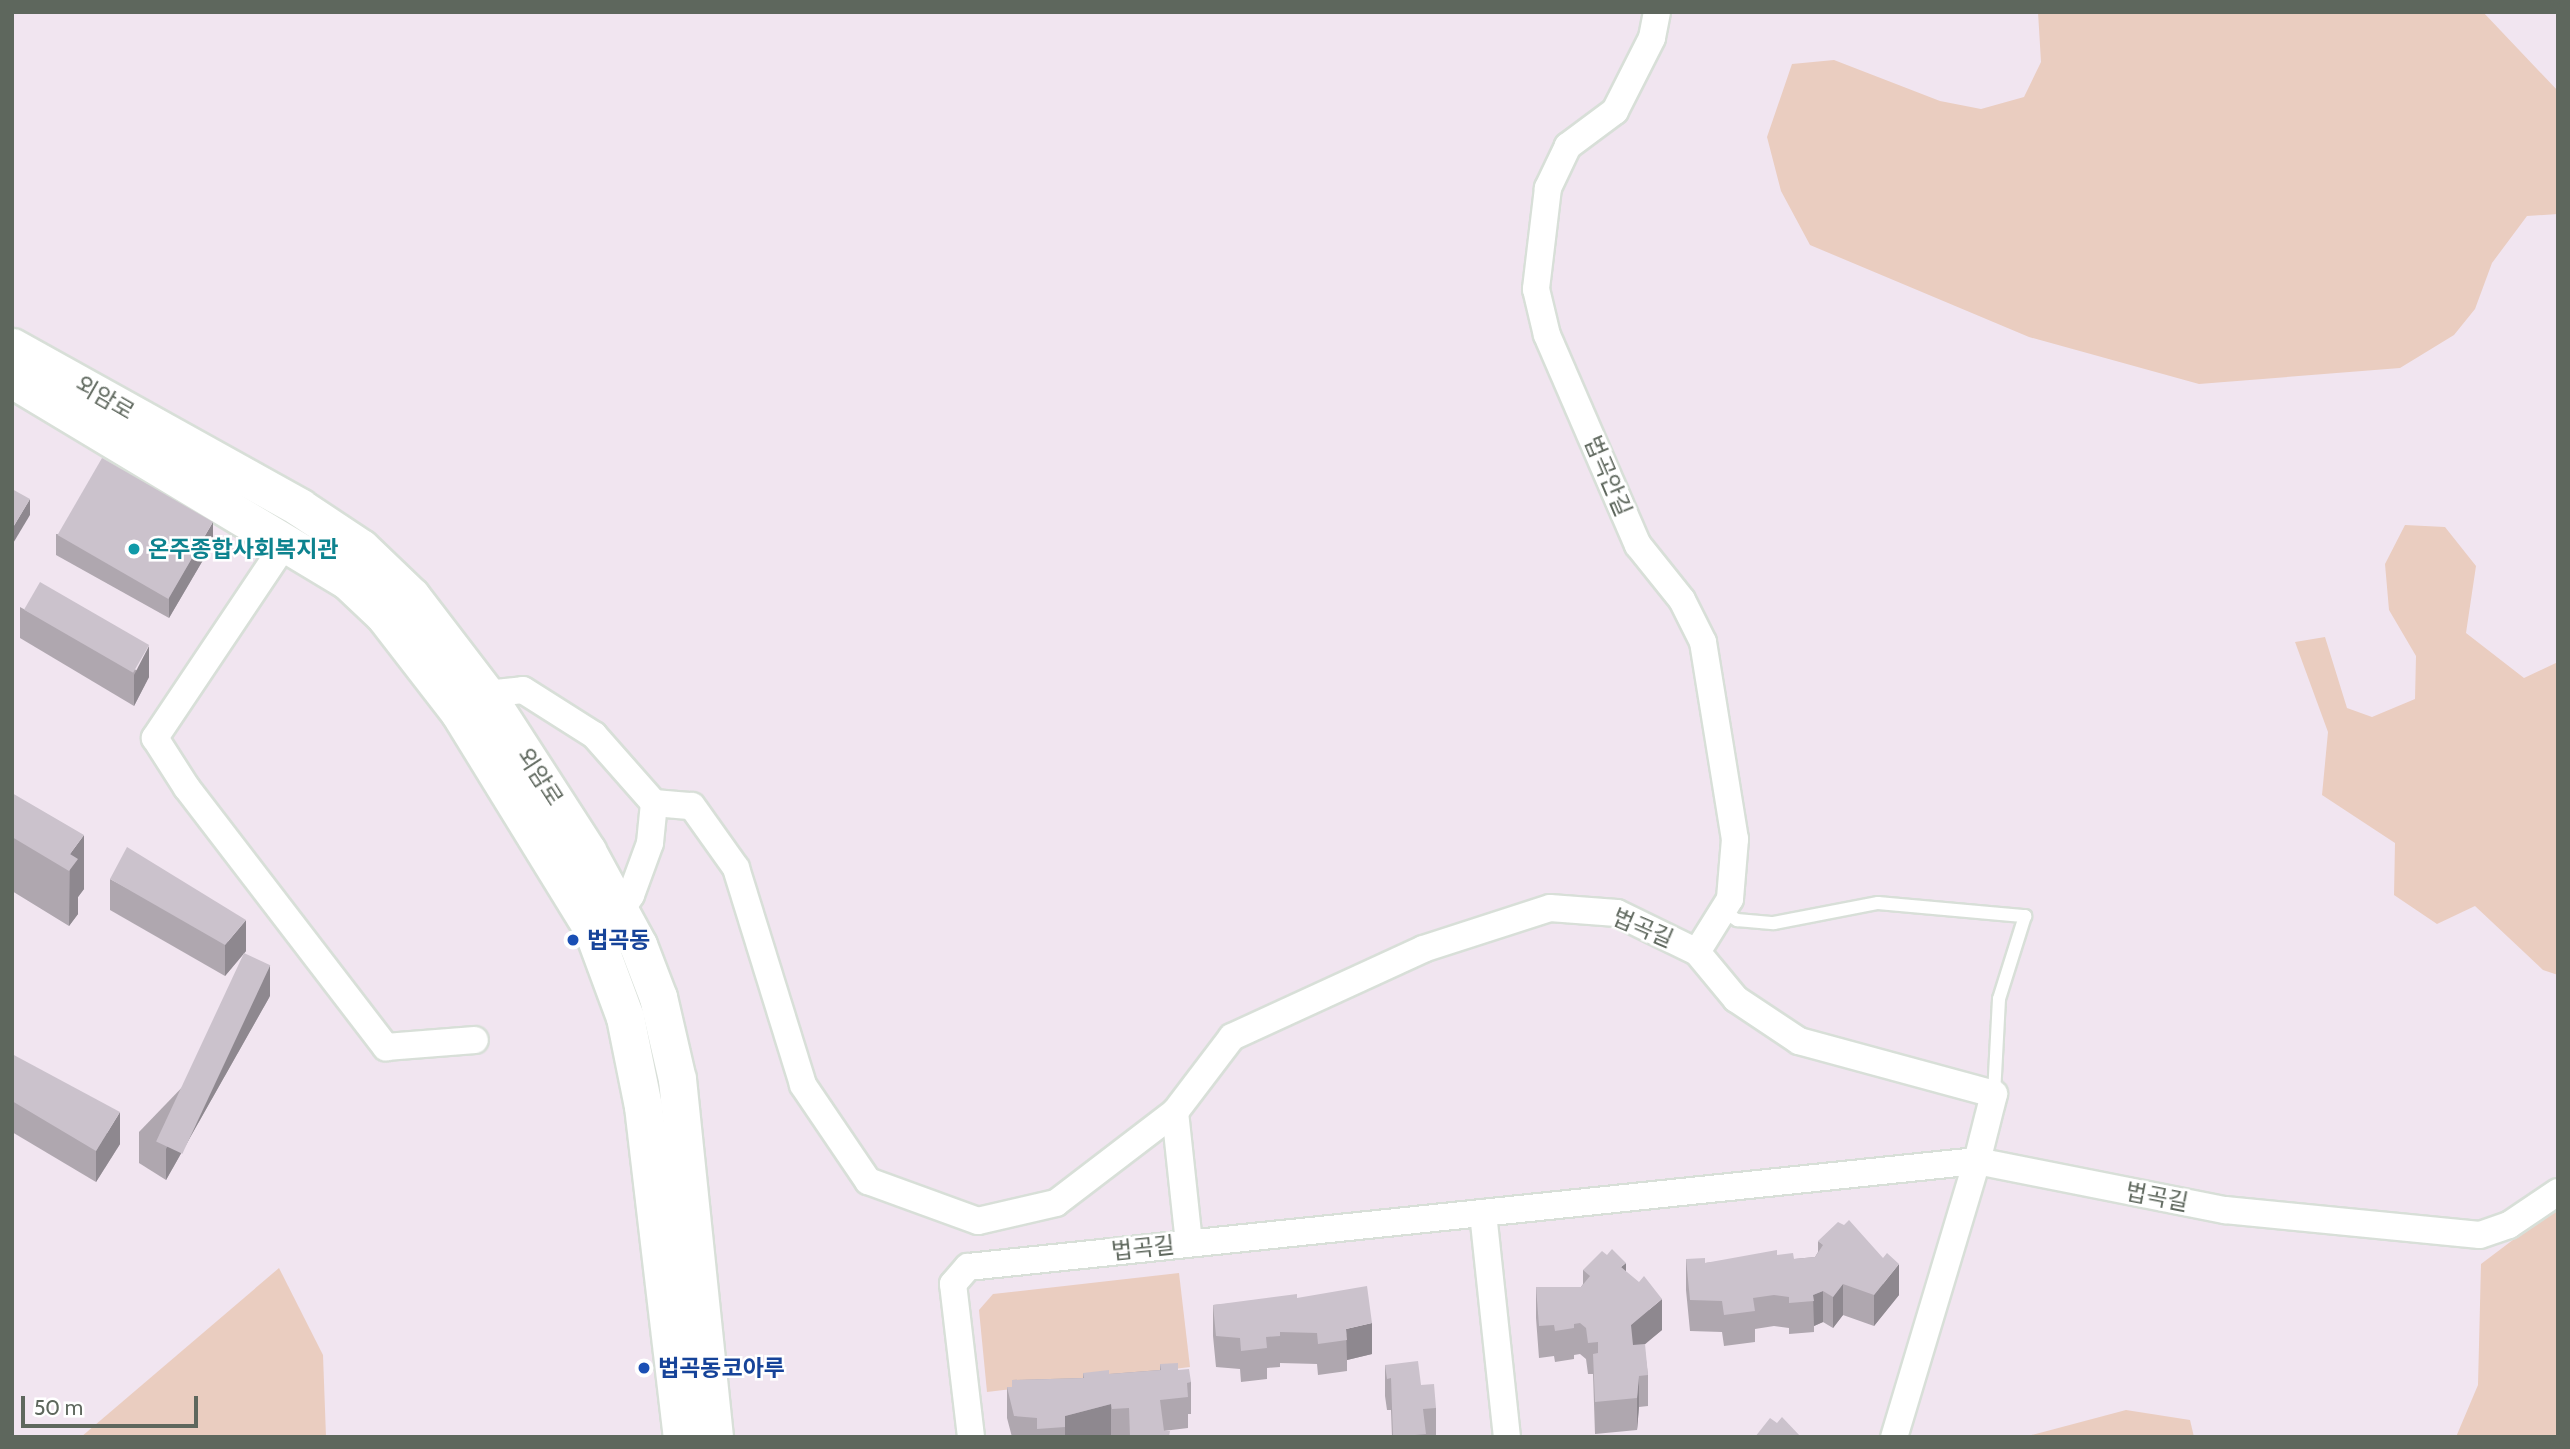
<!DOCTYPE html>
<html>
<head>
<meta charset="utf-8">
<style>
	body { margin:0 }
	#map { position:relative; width:2570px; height:1449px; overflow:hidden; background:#f1e5f0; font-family:Cabin,"Noto Sans KR",sans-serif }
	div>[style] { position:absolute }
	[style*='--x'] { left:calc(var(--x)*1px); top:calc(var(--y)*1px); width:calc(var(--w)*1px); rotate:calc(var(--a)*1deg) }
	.green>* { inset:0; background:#eacdc0 }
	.roads { filter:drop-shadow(2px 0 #d8dfd8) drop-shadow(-2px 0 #d8dfd8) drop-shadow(0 2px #d8dfd8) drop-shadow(0 -2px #d8dfd8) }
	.lane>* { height:12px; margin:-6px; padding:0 6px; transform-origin:6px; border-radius:6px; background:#fff }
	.street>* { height:26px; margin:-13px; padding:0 13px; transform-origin:13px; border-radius:13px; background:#fff }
	.secondary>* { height:37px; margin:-18.5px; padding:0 18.5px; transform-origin:18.5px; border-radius:18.5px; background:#fff }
	.wall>* { inset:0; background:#afa7af }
	.shaded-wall>* { inset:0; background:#8e888f }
	.building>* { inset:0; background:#cbc2cc; transform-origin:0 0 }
	.dots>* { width:19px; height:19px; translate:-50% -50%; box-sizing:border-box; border:4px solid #fff; border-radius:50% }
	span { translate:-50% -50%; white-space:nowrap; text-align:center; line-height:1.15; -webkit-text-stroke:5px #fff; paint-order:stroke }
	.street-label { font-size:23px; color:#5e675d }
	.culture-label { font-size:23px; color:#0d838f; font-weight:700 }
	.left { translate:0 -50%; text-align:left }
	.transit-label { font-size:23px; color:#164399; font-weight:700 }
	.frame { position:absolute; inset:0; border:14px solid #5e675d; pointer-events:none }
	.scale { position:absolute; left:21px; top:1396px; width:177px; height:32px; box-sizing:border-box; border:4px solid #5e675d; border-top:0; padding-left:9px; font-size:21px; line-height:24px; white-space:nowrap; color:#5e675d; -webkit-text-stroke:5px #fff; paint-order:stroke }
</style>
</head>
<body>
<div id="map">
	<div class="green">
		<div style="clip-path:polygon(2038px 12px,2483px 12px,2558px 91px,2558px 214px,2527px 216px,2492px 263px,2475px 309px,2454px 335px,2400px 368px,2199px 384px,2029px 337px,1810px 245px,1781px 191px,1767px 137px,1792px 64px,1834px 60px,1940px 101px,1981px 109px,2024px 97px,2041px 62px)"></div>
		<div style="clip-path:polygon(2405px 525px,2445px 527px,2476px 566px,2466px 633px,2524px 678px,2558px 662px,2558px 975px,2543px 970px,2475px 906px,2437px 924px,2394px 895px,2395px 843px,2322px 795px,2328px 732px,2295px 642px,2325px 637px,2347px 708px,2372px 717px,2415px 699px,2416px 656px,2389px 610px,2385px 564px)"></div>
		<div style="clip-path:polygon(2558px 1206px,2558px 1437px,2456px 1437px,2478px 1385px,2481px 1264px)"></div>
		<div style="clip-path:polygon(279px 1268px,323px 1355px,326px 1437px,81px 1437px)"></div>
		<div style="clip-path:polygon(1179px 1273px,1190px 1367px,987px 1392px,979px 1310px,993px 1294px)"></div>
		<div style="clip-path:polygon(2126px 1410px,2190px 1420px,2194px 1437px,2024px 1437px)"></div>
	</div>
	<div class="roads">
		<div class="lane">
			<div style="--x:1723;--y:911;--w:17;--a:33"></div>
			<div style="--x:1737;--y:920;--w:37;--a:5"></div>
			<div style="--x:1774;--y:923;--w:106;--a:-10.9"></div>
			<div style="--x:1878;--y:903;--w:148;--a:5.1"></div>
			<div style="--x:2025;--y:916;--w:87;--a:107.4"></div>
			<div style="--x:1999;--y:999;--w:95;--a:93"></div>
		</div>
		<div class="street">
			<div style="--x:1657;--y:12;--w:26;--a:101"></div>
			<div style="--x:1652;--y:38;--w:82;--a:116.9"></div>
			<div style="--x:1615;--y:111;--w:59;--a:143.3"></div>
			<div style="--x:1568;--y:146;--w:47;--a:115.5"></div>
			<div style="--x:1548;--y:188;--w:102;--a:96.8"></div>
			<div style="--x:1536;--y:289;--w:47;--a:76.6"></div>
			<div style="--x:1547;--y:335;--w:229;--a:66.6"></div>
			<div style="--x:1638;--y:545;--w:70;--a:51.3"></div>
			<div style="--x:1682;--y:600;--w:47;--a:63.4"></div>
			<div style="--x:1703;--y:642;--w:200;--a:80.8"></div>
			<div style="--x:1735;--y:839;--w:60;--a:94.8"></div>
			<div style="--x:1730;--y:899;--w:62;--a:121.9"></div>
			<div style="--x:286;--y:542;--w:236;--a:123.8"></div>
			<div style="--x:155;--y:738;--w:59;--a:57.4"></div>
			<div style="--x:187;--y:788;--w:327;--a:52.5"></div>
			<div style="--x:386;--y:1047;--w:89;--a:-4.5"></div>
			<div style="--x:474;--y:702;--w:14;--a:-34"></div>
			<div style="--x:486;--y:694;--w:37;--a:-6"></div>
			<div style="--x:523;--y:690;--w:84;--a:32.4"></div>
			<div style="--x:594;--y:735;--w:91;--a:48.6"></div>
			<div style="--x:654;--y:803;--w:38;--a:5"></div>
			<div style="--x:692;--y:806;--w:76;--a:54.6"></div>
			<div style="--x:736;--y:868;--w:227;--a:72.8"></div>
			<div style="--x:803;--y:1085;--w:116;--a:55.9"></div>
			<div style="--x:868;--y:1181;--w:117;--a:20"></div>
			<div style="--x:978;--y:1221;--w:80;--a:-13"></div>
			<div style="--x:1056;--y:1203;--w:150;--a:-37.4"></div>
			<div style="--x:608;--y:919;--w:14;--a:-30"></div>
			<div style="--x:620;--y:912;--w:20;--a:-57"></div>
			<div style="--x:631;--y:895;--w:55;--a:-69.9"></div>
			<div style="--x:650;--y:843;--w:40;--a:-84.3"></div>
			<div style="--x:1483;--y:1213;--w:225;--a:83.9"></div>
			<div style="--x:1189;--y:1243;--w:132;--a:-96.1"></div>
			<div style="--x:1175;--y:1112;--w:94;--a:-52.8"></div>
			<div style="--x:1232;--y:1037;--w:210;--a:-24.7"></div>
			<div style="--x:1423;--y:949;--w:133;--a:-17.9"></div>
			<div style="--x:1550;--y:908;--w:67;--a:4.3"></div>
			<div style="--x:1617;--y:913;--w:89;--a:26"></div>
			<div style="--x:1697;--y:952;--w:61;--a:50.3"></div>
			<div style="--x:1736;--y:999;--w:76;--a:33.7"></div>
			<div style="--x:1799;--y:1041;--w:202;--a:15.2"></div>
			<div style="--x:1994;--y:1094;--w:69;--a:104.2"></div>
			<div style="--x:1977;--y:1161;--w:253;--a:11.2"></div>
			<div style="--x:2225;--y:1210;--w:256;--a:5.6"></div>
			<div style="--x:2480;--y:1235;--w:31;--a:-19"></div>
			<div style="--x:2509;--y:1225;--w:59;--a:-34"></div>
			<div style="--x:971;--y:1437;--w:154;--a:-96.7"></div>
			<div style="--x:953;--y:1284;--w:23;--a:-49"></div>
			<div style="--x:968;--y:1267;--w:1015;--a:-6"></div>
			<div style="--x:1977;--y:1161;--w:288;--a:106.7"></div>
		</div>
		<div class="secondary">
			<div style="--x:12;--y:347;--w:329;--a:29.1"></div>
			<div style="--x:299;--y:507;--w:74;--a:33.5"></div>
			<div style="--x:361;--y:548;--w:69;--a:43.8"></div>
			<div style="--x:411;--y:596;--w:123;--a:52.6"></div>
			<div style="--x:486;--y:694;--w:187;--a:57.2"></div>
			<div style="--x:587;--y:851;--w:107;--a:61.5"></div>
			<div style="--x:638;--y:945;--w:56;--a:69"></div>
			<div style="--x:658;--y:997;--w:84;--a:77"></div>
			<div style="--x:677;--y:1079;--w:360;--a:84.1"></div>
			<div style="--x:12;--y:379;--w:391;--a:31"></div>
			<div style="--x:347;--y:580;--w:51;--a:43.4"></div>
			<div style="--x:384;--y:615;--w:123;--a:52.3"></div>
			<div style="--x:459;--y:712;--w:254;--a:58.4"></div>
			<div style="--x:592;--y:928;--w:95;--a:69.7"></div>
			<div style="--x:625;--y:1017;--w:91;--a:78.6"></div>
			<div style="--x:643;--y:1106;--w:333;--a:83.3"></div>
		</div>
	</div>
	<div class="wall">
		<div style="clip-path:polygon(56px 534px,213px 543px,169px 618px,56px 555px)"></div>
		<div style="clip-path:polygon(20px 607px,149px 677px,134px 706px,20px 638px)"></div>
		<div style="clip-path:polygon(12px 793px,84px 889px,78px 897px,78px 914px,69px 926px,12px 891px)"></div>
		<div style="clip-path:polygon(110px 879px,246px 951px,225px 976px,110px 910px)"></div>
		<div style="clip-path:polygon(270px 996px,166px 1180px,139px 1163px,139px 1132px)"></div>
		<div style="clip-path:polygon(12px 1054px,120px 1144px,96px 1182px,12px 1132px)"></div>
		<div style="clip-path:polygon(1818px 1241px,1899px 1295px,1874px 1326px,1843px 1315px,1833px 1328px,1823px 1322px,1814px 1326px,1814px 1332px,1789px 1334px,1789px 1328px,1774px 1326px,1755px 1329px,1755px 1342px,1724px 1346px,1722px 1332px,1690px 1331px,1686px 1290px,1686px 1259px,1705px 1263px,1777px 1255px,1794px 1259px,1815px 1257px,1818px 1252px)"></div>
		<div style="clip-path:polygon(1583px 1270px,1626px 1272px,1662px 1330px,1644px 1344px,1648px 1375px,1648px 1406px,1639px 1407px,1637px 1430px,1595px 1434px,1593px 1374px,1588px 1374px,1586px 1359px,1580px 1354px,1574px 1355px,1574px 1359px,1555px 1362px,1554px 1356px,1539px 1358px,1536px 1318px,1536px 1287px,1581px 1287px,1583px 1284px)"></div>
		<div style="clip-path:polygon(1297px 1298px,1372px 1354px,1347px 1360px,1347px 1371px,1318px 1375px,1317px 1364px,1280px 1363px,1280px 1367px,1267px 1368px,1267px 1379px,1241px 1382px,1240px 1369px,1216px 1367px,1213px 1336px,1213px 1305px)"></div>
		<div style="clip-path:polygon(1160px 1364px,1178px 1370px,1191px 1382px,1191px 1414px,1188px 1414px,1188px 1428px,1163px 1431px,1170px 1437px,1111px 1437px,1111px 1435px,1106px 1437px,1012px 1437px,1007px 1418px,1007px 1387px,1012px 1387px,1012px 1380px,1083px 1378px,1083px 1373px,1109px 1374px,1160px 1370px)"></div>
		<div style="clip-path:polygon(1385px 1365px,1421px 1385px,1436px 1408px,1436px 1437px,1392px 1437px,1391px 1410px,1387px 1410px,1385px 1396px)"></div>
	</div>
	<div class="shaded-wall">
		<div style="clip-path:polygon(30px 499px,30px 515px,12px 545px,12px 529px)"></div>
		<div style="clip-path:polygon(213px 522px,213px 543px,169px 618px,169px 597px)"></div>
		<div style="clip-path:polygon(149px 646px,149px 677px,134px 706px,134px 675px)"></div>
		<div style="clip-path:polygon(84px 835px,84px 889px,78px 897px,78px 914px,69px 926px,70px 854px)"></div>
		<div style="clip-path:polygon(246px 920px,246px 951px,225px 976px,225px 945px)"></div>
		<div style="clip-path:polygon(270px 965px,270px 996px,166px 1180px,166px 1149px)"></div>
		<div style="clip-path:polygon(120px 1112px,120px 1144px,96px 1182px,96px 1151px)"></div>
		<div style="clip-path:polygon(1626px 1263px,1626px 1294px,1621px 1267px)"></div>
		<div style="clip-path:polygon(1899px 1264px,1899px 1295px,1874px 1326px,1874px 1295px)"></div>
		<div style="clip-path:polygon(1843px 1284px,1843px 1315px,1833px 1328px,1833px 1297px)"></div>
		<div style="clip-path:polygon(1823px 1291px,1823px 1322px,1814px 1326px,1813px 1295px)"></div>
		<div style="clip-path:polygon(1662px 1299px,1662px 1330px,1631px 1356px,1631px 1325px)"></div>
		<div style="clip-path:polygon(1372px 1323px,1372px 1354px,1347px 1360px,1346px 1329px)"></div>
		<div style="clip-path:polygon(1639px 1376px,1639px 1407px,1637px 1430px,1637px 1398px)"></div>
		<div style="clip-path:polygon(1111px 1404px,1111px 1435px,1106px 1437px,1065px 1437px,1065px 1416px)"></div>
	</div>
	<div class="building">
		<div style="left:102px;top:458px;width:128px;height:89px;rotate:30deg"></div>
		<div style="clip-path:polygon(12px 489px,30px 499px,12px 529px)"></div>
		<div style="left:40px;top:582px;width:126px;height:32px;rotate:30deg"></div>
		<div style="clip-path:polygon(12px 793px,84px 835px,70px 854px,78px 859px,69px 871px,12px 837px)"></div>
		<div style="clip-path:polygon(127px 847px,246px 920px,225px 945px,110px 879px)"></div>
		<div style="left:244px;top:953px;width:29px;height:208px;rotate:25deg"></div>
		<div style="clip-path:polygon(12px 1054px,120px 1112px,96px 1151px,12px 1101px)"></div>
		<div style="clip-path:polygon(1849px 1220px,1883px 1258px,1887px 1253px,1899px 1264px,1874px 1295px,1843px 1284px,1833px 1297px,1823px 1291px,1813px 1295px,1814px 1301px,1789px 1303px,1789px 1297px,1774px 1295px,1753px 1298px,1755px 1311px,1724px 1315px,1722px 1301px,1690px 1300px,1686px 1259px,1705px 1258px,1705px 1263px,1777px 1250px,1777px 1255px,1793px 1253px,1794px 1259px,1815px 1257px,1823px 1245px,1818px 1241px,1838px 1222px,1844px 1225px)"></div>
		<div style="clip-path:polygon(1612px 1249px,1626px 1263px,1621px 1267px,1639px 1282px,1644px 1276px,1662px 1299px,1631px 1325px,1633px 1345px,1645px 1344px,1648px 1375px,1639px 1376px,1637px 1398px,1595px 1402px,1593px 1354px,1598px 1353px,1598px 1342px,1588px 1343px,1586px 1328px,1580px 1323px,1574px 1324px,1574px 1328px,1555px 1331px,1554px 1325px,1539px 1326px,1536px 1287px,1581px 1287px,1590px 1276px,1583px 1270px,1602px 1251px,1607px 1255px)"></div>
		<div style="clip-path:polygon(1367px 1286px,1372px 1323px,1346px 1329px,1347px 1340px,1318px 1344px,1317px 1333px,1280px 1332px,1280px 1336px,1266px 1337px,1267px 1348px,1241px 1351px,1240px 1338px,1216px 1336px,1213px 1305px,1297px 1294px,1297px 1298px)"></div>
		<div style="clip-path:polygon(1418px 1361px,1421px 1385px,1434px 1384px,1436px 1408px,1423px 1409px,1426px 1434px,1393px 1437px,1391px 1378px,1387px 1379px,1385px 1365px)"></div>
		<div style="clip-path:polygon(1178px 1363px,1178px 1370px,1189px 1369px,1191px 1382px,1187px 1383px,1188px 1397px,1160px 1400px,1164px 1431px,1170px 1431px,1169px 1437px,1130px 1437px,1129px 1408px,1112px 1409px,1111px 1404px,1065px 1416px,1065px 1427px,1037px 1429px,1037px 1418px,1014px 1416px,1007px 1387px,1012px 1387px,1012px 1380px,1084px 1378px,1083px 1373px,1109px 1370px,1109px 1374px,1161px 1370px,1160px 1364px)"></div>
		<div style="clip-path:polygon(1782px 1417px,1801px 1437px,1755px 1437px,1770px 1418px,1777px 1423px)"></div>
	</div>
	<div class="dots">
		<div style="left:134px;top:549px;background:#0f9aa8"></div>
		<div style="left:573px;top:940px;background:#1a4fb4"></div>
		<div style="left:644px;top:1368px;background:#1a4fb4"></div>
	</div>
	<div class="street-label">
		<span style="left:105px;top:398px;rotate:30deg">외암로</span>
		<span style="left:1608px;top:476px;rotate:67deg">법곡안길</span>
		<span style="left:540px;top:777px;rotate:57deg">외암로</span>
		<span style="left:1643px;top:928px;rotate:23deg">법곡길</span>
		<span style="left:2157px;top:1197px;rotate:11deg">법곡길</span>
		<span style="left:1143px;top:1248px;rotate:-6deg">법곡길</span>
	</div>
	<div class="culture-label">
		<span class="left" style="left:148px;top:549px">온주종합사회복지관</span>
	</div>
	<div class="transit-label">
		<span class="left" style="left:587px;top:940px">법곡동</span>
		<span class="left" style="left:658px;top:1368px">법곡동코아루</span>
	</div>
	<div class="frame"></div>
	<div class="scale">50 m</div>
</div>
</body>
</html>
